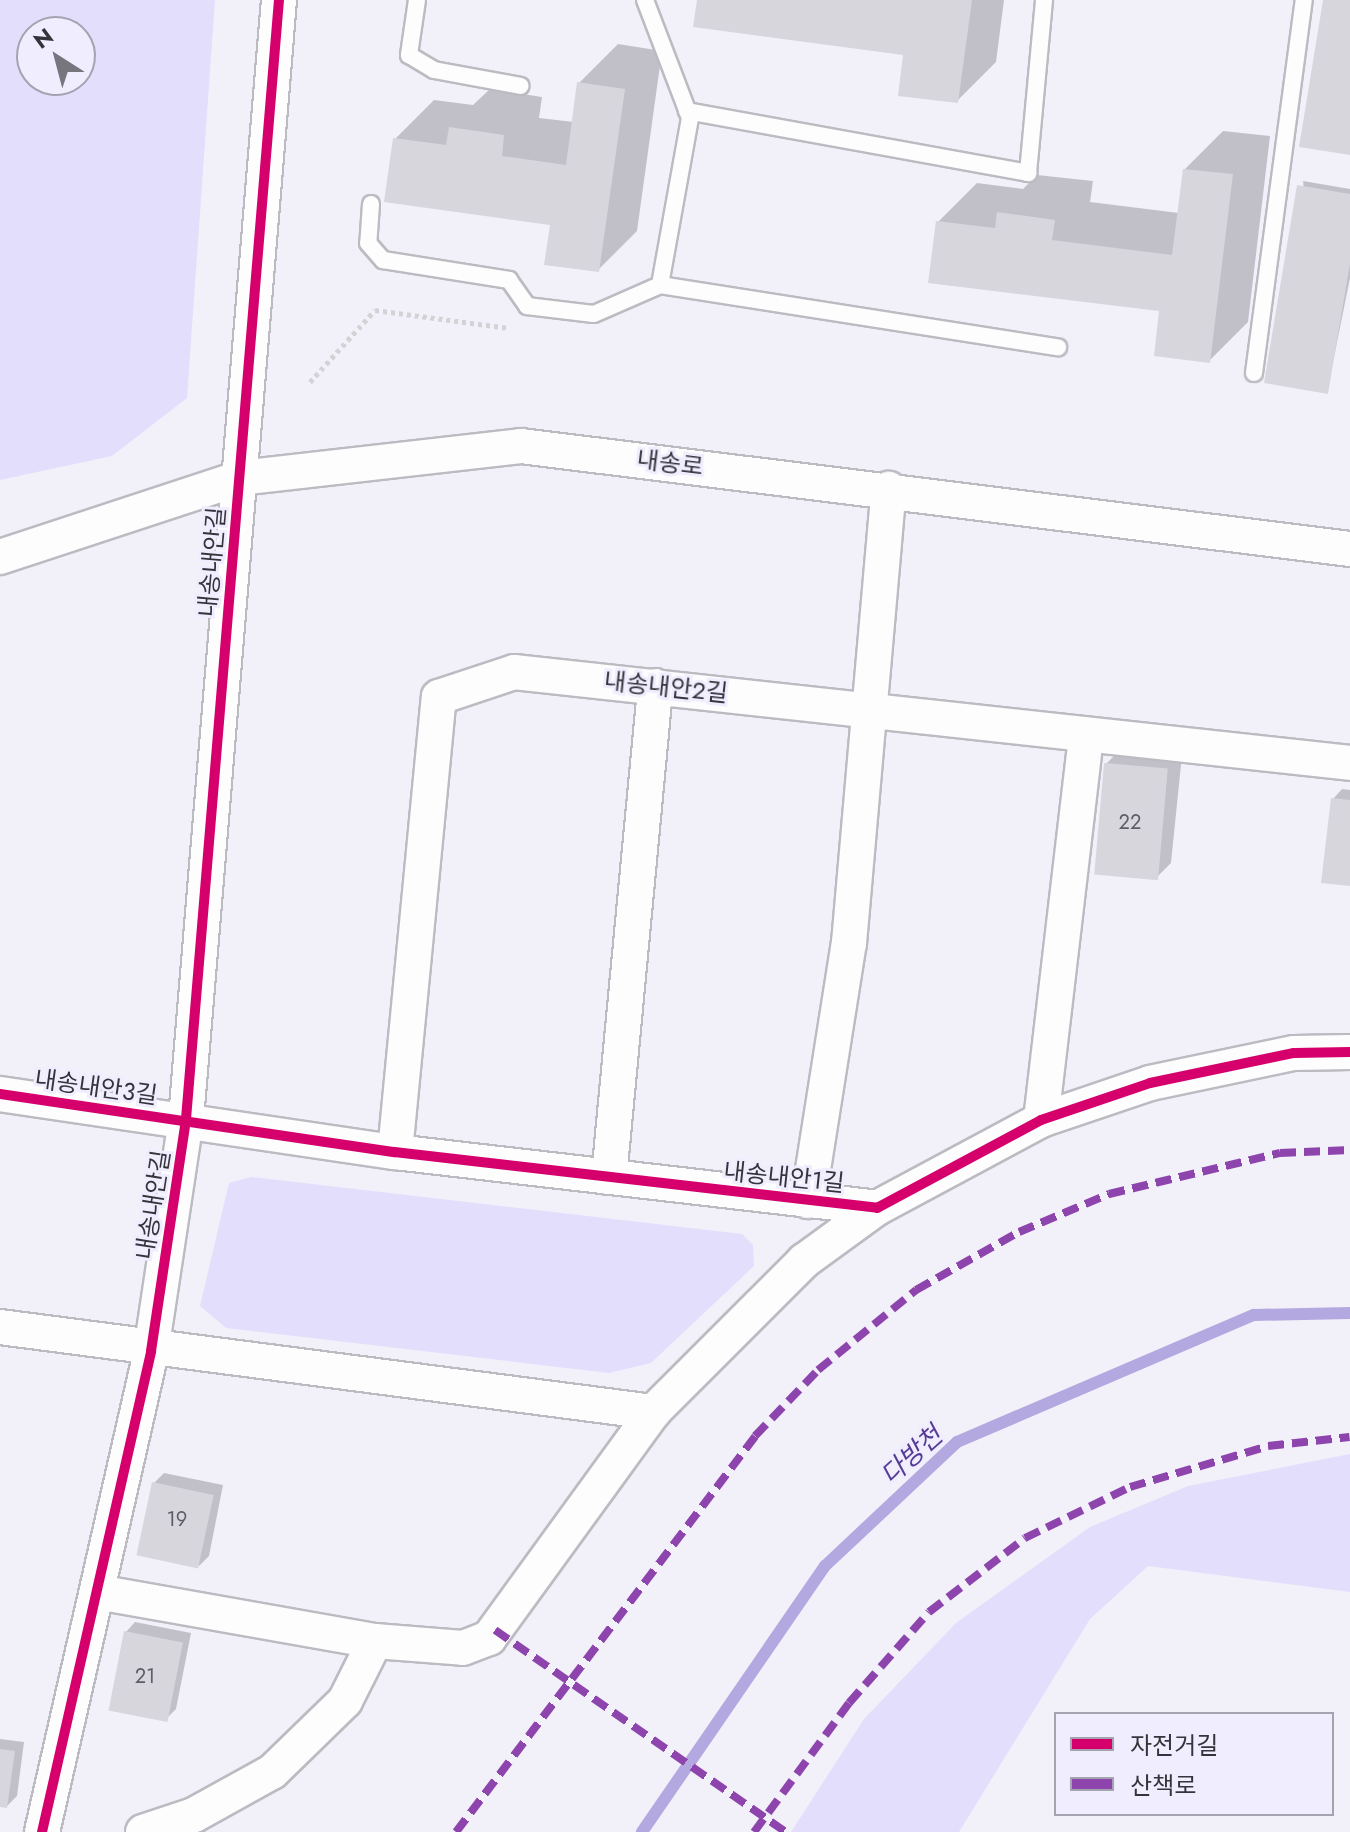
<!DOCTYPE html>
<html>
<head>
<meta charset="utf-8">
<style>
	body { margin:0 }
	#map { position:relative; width:1350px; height:1832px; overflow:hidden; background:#f2f1fa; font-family:Jost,"Noto Sans KR",sans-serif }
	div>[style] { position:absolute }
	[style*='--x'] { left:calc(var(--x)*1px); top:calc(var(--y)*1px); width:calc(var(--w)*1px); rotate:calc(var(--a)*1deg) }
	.green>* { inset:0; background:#e3defc }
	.shadow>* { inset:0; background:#0003 }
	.stream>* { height:12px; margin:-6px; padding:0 6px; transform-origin:6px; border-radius:6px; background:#b4a8e0 }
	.building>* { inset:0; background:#d7d6dd; transform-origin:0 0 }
	.path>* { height:5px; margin-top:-2.5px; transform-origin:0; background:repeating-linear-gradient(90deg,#d3d3d6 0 4px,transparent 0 8px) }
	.roads { filter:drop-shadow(2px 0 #bcbbc2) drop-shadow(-2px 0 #bcbbc2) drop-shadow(0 2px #bcbbc2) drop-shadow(0 -2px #bcbbc2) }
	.service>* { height:16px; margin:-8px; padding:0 8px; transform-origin:8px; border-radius:8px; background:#fdfdfe }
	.minor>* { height:34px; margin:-17px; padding:0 17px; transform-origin:17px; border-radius:17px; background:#fdfdfe }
	.quiet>* { height:8px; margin-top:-4px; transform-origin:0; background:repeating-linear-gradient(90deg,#8e44ad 0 16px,transparent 0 24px) }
	.cycleway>* { height:10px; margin:-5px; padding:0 5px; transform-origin:5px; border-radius:5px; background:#d6006c }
	span { translate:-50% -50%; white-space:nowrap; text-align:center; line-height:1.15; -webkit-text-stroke:6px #efedfe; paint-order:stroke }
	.number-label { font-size:20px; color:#5e5c64 }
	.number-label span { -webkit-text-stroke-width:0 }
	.street-label { font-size:24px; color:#35343b }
	.water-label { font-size:26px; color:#563b95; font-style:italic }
	.legend { position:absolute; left:1054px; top:1712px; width:280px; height:104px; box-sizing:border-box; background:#efedfe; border:2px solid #a5a3b0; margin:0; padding:10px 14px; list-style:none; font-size:24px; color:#35343b }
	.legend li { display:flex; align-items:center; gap:16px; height:40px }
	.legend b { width:40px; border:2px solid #a5a3b0 }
	.north { position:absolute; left:16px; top:16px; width:80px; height:80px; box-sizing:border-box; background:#efedfe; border:2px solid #a5a3b0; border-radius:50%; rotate:324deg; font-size:22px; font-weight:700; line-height:32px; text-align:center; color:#35343b }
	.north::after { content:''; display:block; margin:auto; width:28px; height:36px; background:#77767e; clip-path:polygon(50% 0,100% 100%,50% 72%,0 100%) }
</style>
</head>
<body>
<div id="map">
	<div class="green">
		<div style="clip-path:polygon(evenodd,0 0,215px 0,187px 398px,112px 456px,0 480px,0 0,80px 32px,80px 80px,32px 80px,32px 32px,80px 32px)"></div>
		<div style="clip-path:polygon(251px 1177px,742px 1234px,753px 1245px,754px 1266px,651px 1363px,609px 1373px,226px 1328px,200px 1306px,229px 1183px)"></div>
		<div style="clip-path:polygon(1350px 1454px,1350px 1592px,1148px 1566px,1090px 1619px,959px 1832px,791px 1832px,864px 1719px,956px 1623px,1090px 1527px,1188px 1486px)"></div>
	</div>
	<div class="shadow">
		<div style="clip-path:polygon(699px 0,1004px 0,996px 62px,957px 101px,906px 53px)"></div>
		<div style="clip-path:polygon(618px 44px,662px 51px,637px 231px,598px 270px,552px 223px,395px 139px,434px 100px,473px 105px,490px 89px,542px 97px,539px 118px,574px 122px,579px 83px)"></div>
		<div style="clip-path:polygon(1223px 131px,1270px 136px,1248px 322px,1209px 361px,1162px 309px,938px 222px,977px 183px,1023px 189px,1037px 175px,1093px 181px,1090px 202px,1179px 213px,1185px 169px)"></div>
		<div style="clip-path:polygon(1303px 181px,1350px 189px,1350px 278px,1327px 392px)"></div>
		<div style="clip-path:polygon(1121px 749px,1182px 755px,1171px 863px,1156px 878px,1106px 764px)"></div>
		<div style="clip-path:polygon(1342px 789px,1350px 790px,1350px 884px,1333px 799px)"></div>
		<div style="clip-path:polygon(164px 1473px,223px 1485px,209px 1556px,199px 1566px,154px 1483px)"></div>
		<div style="clip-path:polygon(135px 1622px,191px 1633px,176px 1709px,166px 1719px,126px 1632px)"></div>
		<div style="clip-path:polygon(0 1739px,24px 1742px,17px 1796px,7px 1806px,0 1805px)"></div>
	</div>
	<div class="stream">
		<div style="--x:642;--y:1832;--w:323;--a:-55.5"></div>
		<div style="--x:825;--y:1566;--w:181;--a:-43.2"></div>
		<div style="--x:957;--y:1442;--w:323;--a:-23.2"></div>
		<div style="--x:1254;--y:1315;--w:96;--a:-1.2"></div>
	</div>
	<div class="building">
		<div style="clip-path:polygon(697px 0,972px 0,958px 103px,898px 96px,903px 55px,693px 27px)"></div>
		<div style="clip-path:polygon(1323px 0,1350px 0,1350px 155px,1299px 147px)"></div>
		<div style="clip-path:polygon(577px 82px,625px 89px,599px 272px,544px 265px,550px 225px,384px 202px,393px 138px,446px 145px,449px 127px,504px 135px,502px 156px,566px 165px)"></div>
		<div style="clip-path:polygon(1183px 169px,1233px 174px,1210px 363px,1154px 356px,1159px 311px,928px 283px,936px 221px,995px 228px,997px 212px,1055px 220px,1052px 240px,1172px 255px)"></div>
		<div style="clip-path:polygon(1297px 185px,1350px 194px,1350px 263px,1328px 394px,1264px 383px)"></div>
		<div style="left:1104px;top:763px;width:64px;height:112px;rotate:5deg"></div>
		<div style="clip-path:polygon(1331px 798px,1350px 800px,1350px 886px,1321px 883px)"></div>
		<div style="left:152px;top:1482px;width:63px;height:75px;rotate:12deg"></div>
		<div style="left:124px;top:1631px;width:60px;height:81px;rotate:11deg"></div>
		<div style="clip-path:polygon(0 1749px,15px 1751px,7px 1808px,0 1807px)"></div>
	</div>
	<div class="path">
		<div style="--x:310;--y:382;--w:97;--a:-47.9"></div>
		<div style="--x:375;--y:310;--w:135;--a:7.7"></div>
	</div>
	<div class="roads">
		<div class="service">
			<div style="--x:417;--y:0;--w:56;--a:98.3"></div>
			<div style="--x:409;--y:55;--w:29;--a:31"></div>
			<div style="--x:434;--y:70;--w:88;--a:10.4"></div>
			<div style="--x:645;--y:0;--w:126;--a:69.1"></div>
			<div style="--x:690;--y:118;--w:170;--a:100.2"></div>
			<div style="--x:687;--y:111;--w:347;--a:10.3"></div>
			<div style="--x:1028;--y:173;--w:174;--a:-84.7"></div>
			<div style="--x:371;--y:204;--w:39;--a:94"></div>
			<div style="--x:368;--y:243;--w:23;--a:49"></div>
			<div style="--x:383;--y:260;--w:128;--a:9"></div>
			<div style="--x:509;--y:280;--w:32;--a:55"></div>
			<div style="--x:527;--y:306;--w:67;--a:6.8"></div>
			<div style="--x:594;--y:314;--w:72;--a:-23.7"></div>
			<div style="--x:660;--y:285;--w:403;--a:8.9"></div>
			<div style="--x:1254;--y:373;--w:376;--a:-82.4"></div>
		</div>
		<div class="minor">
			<div style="--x:0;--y:557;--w:253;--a:-18.2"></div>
			<div style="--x:240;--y:478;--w:283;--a:-6.5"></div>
			<div style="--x:521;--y:446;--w:835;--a:7.08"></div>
			<div style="--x:0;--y:1094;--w:399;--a:8.4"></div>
			<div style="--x:395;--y:1152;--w:485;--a:6.6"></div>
			<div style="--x:877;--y:1208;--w:186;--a:-28.2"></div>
			<div style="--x:1041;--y:1120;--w:115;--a:-18.7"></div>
			<div style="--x:1150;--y:1083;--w:147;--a:-11.8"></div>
			<div style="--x:1294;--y:1053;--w:56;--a:-1"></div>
			<div style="--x:1041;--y:1120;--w:388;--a:-83.3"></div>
			<div style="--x:395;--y:1152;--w:457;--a:-84.5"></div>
			<div style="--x:439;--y:697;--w:79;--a:-18.4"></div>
			<div style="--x:514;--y:672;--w:841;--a:6.21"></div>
			<div style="--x:609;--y:1177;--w:493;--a:-84.6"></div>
			<div style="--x:808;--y:1201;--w:261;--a:-81"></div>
			<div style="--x:849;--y:943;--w:456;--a:-85"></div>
			<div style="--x:0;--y:1327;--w:659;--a:7.42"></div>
			<div style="--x:97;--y:1592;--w:282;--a:10"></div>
			<div style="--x:42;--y:1832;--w:493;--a:-77.2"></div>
			<div style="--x:151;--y:1351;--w:235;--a:-81.4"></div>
			<div style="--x:186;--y:1119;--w:1123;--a:-85.25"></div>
			<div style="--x:143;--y:1832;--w:54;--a:-18.4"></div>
			<div style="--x:194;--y:1815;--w:89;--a:-28.9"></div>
			<div style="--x:272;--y:1772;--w:102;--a:-44.2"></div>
			<div style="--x:345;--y:1701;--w:67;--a:-63.4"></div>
			<div style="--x:375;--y:1641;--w:88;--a:4.5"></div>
			<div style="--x:463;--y:1648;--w:28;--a:-21"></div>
			<div style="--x:489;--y:1638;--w:279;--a:-54"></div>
			<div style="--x:653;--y:1412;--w:214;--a:-45"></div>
			<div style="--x:804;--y:1261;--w:90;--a:-36"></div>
		</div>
	</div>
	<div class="quiet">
		<div style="--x:495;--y:1630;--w:354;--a:34.8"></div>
		<div style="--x:456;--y:1832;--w:496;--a:-52.9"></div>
		<div style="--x:755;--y:1436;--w:91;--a:-46.3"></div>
		<div style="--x:818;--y:1370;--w:127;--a:-39.2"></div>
		<div style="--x:916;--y:1290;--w:118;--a:-29.4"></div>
		<div style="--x:1019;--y:1232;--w:98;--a:-22.9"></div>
		<div style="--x:1109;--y:1194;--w:176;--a:-13.5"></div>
		<div style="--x:1280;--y:1153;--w:70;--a:-2.5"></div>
		<div style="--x:754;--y:1832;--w:160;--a:-53.6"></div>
		<div style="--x:849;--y:1703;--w:121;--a:-48.7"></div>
		<div style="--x:929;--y:1612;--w:121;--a:-37.6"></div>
		<div style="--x:1025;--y:1538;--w:117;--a:-25.9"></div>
		<div style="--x:1130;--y:1487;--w:144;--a:-16.5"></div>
		<div style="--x:1268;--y:1446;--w:82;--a:-6.3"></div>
	</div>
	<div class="cycleway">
		<div style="--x:0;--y:1094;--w:399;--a:8.4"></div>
		<div style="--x:395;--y:1152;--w:485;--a:6.6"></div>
		<div style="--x:877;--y:1208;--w:186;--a:-28.2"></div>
		<div style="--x:1041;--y:1120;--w:115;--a:-18.7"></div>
		<div style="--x:1150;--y:1083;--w:147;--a:-11.8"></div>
		<div style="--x:1294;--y:1053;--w:56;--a:-1"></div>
		<div style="--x:42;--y:1832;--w:493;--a:-77.2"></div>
		<div style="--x:151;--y:1351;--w:235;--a:-81.4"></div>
		<div style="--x:186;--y:1119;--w:1123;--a:-85.25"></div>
	</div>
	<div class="number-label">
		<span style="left:1130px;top:822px">22</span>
		<span style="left:177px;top:1519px">19</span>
		<span style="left:145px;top:1676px">21</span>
	</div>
	<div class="street-label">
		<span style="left:670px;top:463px;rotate:7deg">내송로</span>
		<span style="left:212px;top:562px;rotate:-85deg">내송내안길</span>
		<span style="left:666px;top:687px;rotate:6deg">내송내안2길</span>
		<span style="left:96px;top:1087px;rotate:8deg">내송내안3길</span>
		<span style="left:784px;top:1177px;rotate:6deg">내송내안1길</span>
		<span style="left:153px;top:1205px;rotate:-81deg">내송내안길</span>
	</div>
	<div class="water-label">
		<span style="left:912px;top:1456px;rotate:-42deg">다방천</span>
	</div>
	<ul class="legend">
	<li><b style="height:10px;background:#d6006c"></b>자전거길</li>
	<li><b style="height:10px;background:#8e44ad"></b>산책로</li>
	</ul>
	<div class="north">N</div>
</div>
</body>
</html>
